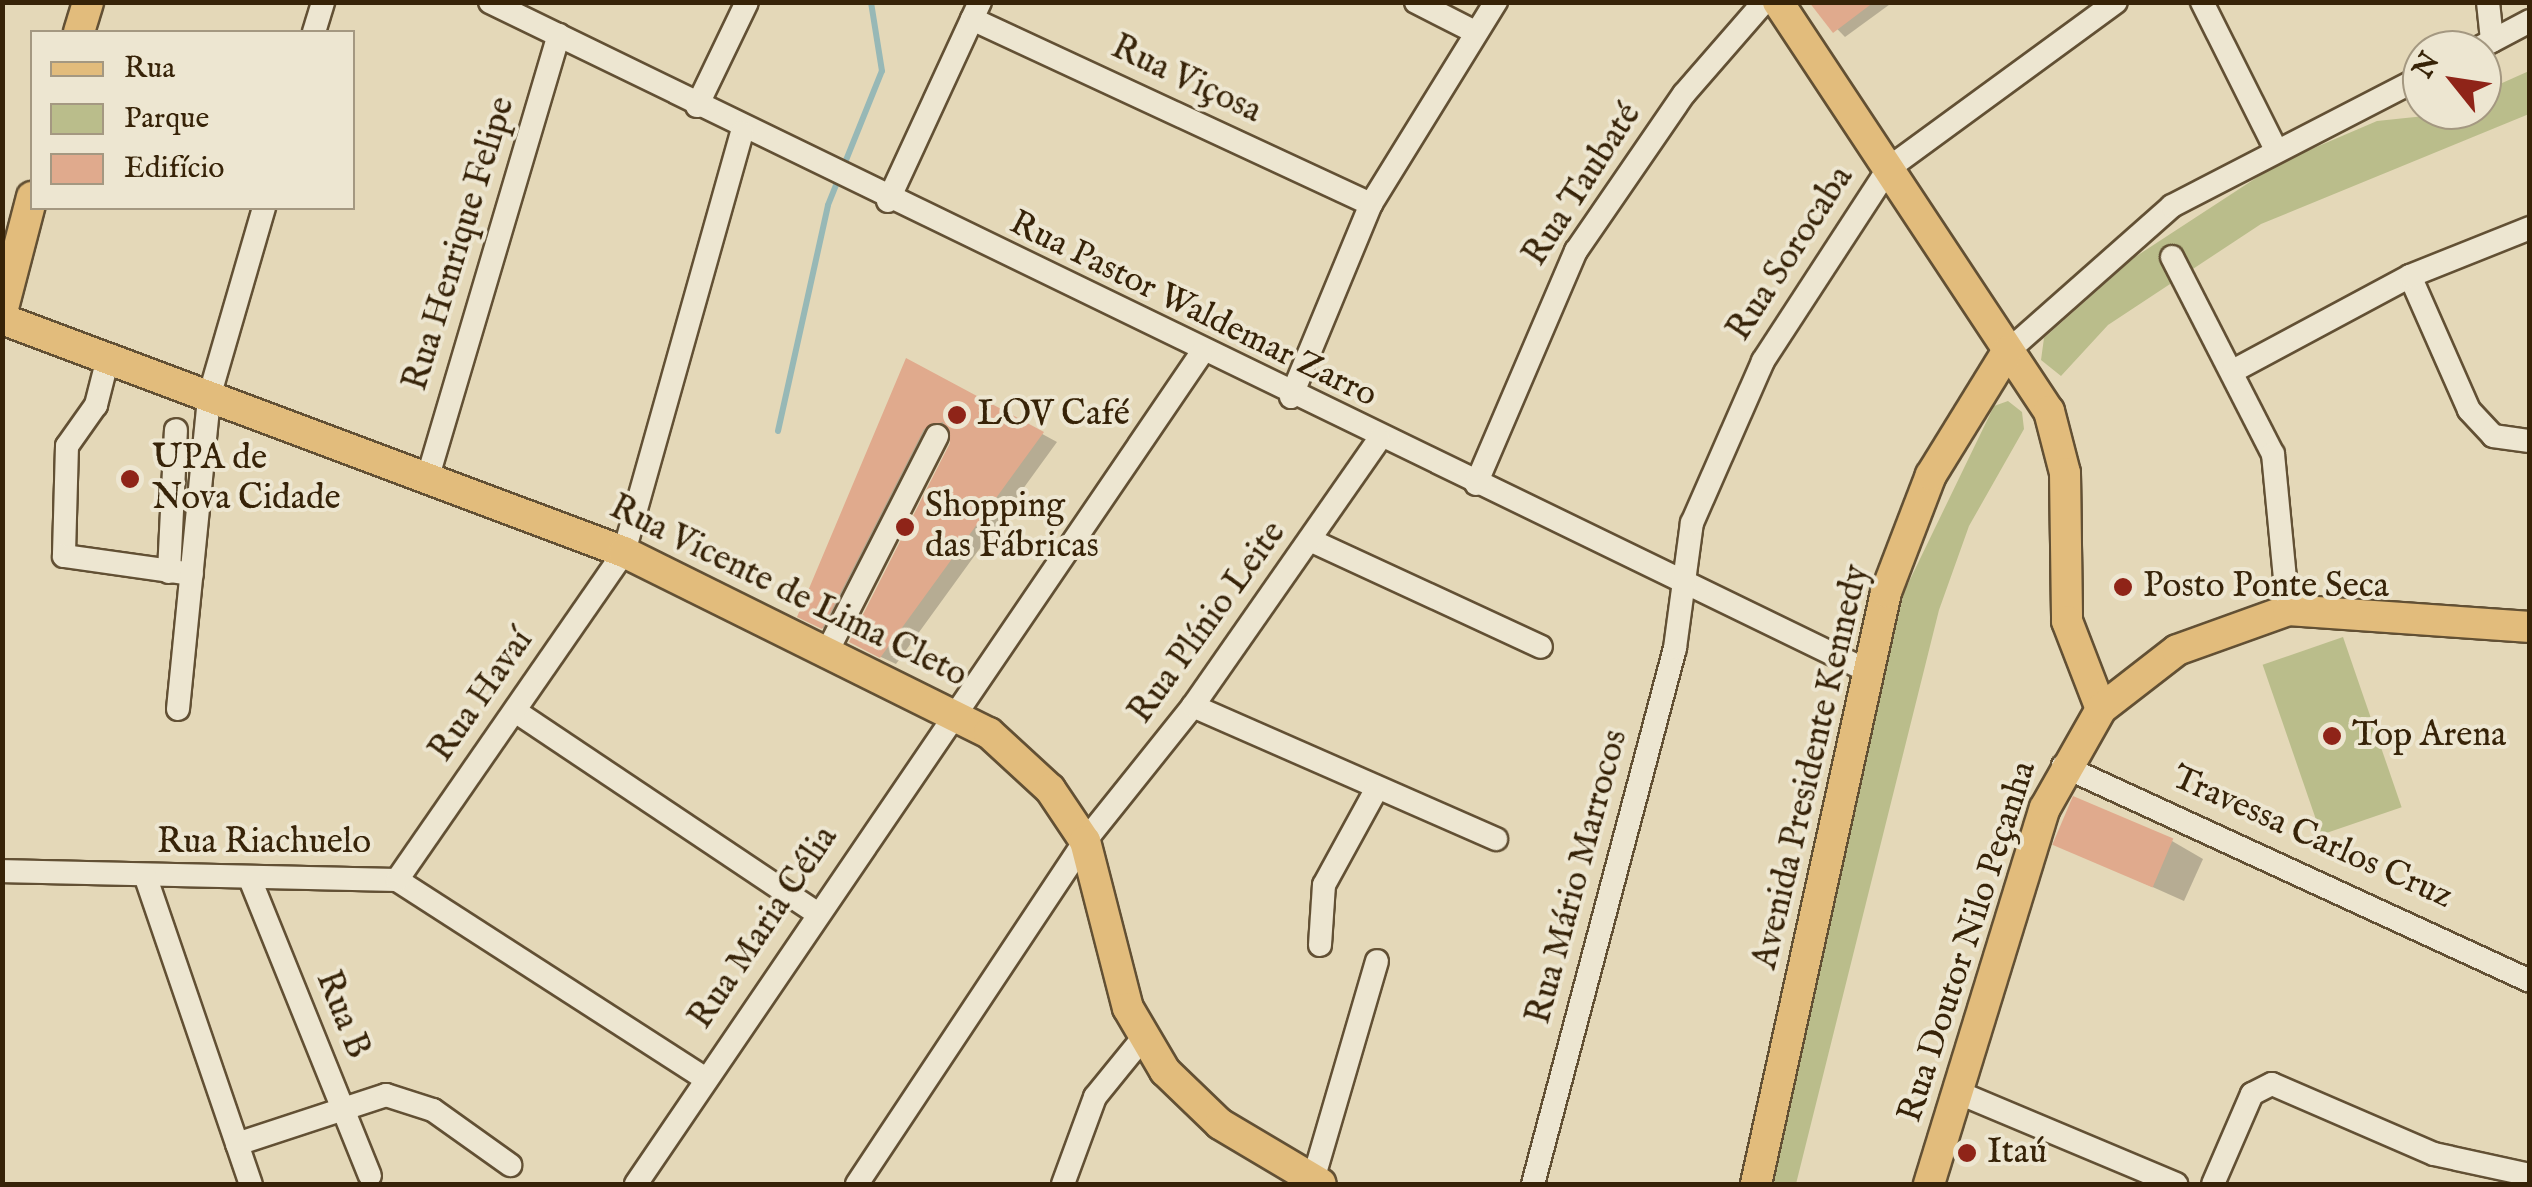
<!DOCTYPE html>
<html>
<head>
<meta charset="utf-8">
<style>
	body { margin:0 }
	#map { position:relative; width:2532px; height:1187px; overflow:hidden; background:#e4d8b8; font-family:"IM FELL English",serif }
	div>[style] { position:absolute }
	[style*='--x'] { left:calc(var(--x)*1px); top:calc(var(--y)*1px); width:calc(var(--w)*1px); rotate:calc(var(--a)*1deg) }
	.green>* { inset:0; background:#babd8b; transform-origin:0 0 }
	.shadow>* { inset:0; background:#0003 }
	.stream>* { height:6px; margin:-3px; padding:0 3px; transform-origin:3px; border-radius:3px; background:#97b8b6 }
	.building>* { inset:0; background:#e0aa8d; transform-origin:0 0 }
	.roads { filter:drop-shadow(2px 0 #625034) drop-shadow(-2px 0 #625034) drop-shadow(0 2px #625034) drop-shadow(0 -2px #625034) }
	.minor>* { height:22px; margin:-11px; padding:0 11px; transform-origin:11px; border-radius:11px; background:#ede6d1 }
	.major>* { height:30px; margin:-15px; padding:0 15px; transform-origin:15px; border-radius:15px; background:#e2bc7c }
	.dots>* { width:28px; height:28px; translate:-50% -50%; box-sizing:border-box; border:5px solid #ede6d1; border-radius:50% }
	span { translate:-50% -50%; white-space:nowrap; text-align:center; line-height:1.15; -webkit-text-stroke:8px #ede6d1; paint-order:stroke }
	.street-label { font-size:35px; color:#372308 }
	.poi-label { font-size:35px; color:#372308 }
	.left { translate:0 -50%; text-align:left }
	.frame { position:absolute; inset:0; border:5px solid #372308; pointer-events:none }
	.legend { position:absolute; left:30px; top:30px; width:325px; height:180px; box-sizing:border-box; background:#ede6d1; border:2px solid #a49881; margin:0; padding:12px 18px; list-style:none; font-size:30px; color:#372308 }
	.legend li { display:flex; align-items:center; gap:20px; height:50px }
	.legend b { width:50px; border:2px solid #a49881 }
	.north { position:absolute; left:2402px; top:30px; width:100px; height:100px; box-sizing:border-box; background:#ede6d1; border:2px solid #a49881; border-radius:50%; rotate:300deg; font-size:28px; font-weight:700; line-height:40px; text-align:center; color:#372308 }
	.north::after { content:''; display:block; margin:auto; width:35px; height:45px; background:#8f2418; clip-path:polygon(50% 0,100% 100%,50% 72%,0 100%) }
</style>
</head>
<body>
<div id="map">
	<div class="green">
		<div style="clip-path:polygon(2529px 71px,2529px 114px,2261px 224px,2108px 325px,2061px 376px,2041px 360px,2044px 338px,2135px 257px,2279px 163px,2377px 121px,2482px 110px,2482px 92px)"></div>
		<div style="clip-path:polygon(2008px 401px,2022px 412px,2024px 429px,1969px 526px,1939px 610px,1796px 1184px,1764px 1184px,1904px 592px,1994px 406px)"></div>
		<div style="left:2343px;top:637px;width:180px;height:85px;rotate:71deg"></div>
	</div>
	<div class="shadow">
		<div style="clip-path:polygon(1893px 2px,1845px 37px,1812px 3px)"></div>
		<div style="clip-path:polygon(908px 361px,1057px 442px,896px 664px,866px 650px,953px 443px,949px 433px,837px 635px,814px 624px)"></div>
		<div style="clip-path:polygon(2172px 841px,2203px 859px,2184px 901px,2056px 844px)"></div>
	</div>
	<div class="stream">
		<div style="--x:778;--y:431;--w:231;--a:-77.5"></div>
		<div style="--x:828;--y:205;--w:144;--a:-68.1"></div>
		<div style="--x:882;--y:71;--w:70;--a:-99.1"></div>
	</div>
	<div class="building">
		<div style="clip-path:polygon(1809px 2px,1874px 2px,1833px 33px)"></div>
		<div style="clip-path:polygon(906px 358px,1044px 432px,880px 658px,849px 642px,950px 443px,943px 422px,924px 429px,822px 629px,797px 617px)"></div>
		<div style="left:2073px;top:796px;width:109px;height:53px;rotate:23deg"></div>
	</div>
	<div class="roads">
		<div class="minor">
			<div style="--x:490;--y:2;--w:1534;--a:25.9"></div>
			<div style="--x:1416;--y:2;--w:64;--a:27"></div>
			<div style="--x:2202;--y:2;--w:161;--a:63.4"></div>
			<div style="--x:2488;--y:2;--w:39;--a:84"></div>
			<div style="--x:972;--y:19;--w:440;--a:24.9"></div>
			<div style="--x:314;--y:32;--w:31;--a:-73"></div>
			<div style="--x:2475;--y:50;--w:62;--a:-27.8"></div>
			<div style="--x:697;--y:106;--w:115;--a:-64.3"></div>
			<div style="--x:888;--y:201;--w:219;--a:-65.2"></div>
			<div style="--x:2172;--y:257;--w:221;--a:62.9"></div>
			<div style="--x:2273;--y:454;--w:157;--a:84.5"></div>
			<div style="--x:2410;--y:276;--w:146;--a:66.2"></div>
			<div style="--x:2469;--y:410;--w:35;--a:47"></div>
			<div style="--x:2493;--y:436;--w:37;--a:8"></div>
			<div style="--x:2007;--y:352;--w:220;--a:-41.5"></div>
			<div style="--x:2172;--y:206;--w:281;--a:-27.3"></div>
			<div style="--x:108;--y:358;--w:49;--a:104.3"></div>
			<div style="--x:96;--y:405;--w:50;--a:125.3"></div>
			<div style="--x:67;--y:446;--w:110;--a:91.6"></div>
			<div style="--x:64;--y:556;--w:129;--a:8"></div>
			<div style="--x:2233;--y:371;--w:201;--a:-28.2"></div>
			<div style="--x:2410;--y:276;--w:129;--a:-21.8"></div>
			<div style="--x:1291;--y:397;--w:209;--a:-67.5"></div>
			<div style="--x:1371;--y:204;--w:238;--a:-58.3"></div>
			<div style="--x:429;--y:473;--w:457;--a:-73.5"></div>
			<div style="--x:1476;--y:484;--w:254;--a:-66.8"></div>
			<div style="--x:1576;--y:251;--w:191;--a:-55.5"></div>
			<div style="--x:1684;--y:94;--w:122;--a:-49"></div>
			<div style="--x:1312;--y:541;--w:252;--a:24.8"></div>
			<div style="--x:169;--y:572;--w:142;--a:-87.2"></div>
			<div style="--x:829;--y:648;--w:238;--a:-63"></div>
			<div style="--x:1193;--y:706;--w:331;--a:23.7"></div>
			<div style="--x:178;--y:709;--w:314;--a:-84.3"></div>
			<div style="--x:209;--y:397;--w:197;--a:-73.8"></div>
			<div style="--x:515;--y:711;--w:363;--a:33.8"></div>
			<div style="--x:2063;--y:766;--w:514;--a:24.72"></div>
			<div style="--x:2;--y:871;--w:395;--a:1.3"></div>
			<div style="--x:397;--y:880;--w:368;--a:32.8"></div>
			<div style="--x:146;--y:878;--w:324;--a:71.1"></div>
			<div style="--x:250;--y:879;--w:320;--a:68"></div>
			<div style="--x:397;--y:880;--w:399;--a:-55.3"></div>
			<div style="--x:624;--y:552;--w:436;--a:-74.3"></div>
			<div style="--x:1320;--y:945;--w:60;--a:-86.2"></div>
			<div style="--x:1324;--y:885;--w:111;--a:-61.3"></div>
			<div style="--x:1957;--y:1092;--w:238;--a:22.8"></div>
			<div style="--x:237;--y:1144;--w:157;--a:-18.2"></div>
			<div style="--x:386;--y:1095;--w:49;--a:17.7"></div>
			<div style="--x:433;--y:1110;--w:95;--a:35.5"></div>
			<div style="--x:1313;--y:1180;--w:228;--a:-73.7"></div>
			<div style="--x:636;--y:1184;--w:1004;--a:-55.76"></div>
			<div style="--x:857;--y:1184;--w:412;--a:-56.4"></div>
			<div style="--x:1085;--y:841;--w:173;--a:-51.3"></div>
			<div style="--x:1193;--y:706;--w:325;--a:-55.1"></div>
			<div style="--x:1063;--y:1184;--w:93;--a:-69.8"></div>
			<div style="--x:1095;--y:1097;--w:76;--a:-50.9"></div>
			<div style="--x:1533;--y:1184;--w:554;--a:-75.16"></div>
			<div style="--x:1675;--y:648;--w:126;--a:-82.3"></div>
			<div style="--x:1692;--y:523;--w:177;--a:-66.3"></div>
			<div style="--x:1763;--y:361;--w:230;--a:-56.9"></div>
			<div style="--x:1889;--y:168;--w:281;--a:-36.2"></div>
			<div style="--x:2213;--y:1184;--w:98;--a:-66.6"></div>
			<div style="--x:2252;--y:1094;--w:22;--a:-27"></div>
			<div style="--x:2272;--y:1084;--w:176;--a:23.4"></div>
			<div style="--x:2434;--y:1154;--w:98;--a:12.3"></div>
		</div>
		<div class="major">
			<div style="--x:1778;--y:2;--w:491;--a:56.5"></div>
			<div style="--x:2049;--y:411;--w:64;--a:75.5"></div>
			<div style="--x:2065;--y:473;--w:148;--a:89.2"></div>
			<div style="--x:2067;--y:621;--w:94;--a:68.9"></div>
			<div style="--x:79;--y:32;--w:31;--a:-73"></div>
			<div style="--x:2;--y:312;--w:119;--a:-75.4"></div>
			<div style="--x:2;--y:319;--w:664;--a:20.54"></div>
			<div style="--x:624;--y:552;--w:407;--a:26.4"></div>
			<div style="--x:989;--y:733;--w:83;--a:42.6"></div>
			<div style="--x:1050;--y:789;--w:63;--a:56.1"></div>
			<div style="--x:1085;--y:841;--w:172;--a:75.6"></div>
			<div style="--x:1128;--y:1008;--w:73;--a:59.6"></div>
			<div style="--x:1165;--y:1071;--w:76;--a:43.9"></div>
			<div style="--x:1220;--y:1124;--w:117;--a:30.7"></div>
			<div style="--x:1756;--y:1184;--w:606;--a:-77.61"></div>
			<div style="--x:1886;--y:592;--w:125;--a:-69"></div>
			<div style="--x:1931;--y:475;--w:145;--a:-58.3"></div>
			<div style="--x:1929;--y:1184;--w:393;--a:-72.9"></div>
			<div style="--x:2045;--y:808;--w:114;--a:-60.5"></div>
			<div style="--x:2101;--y:709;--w:96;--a:-37.8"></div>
			<div style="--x:2177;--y:650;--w:118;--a:-19.8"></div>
			<div style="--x:2288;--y:610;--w:243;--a:4"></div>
		</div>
	</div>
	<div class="dots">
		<div style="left:957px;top:415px;background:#8f2418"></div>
		<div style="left:130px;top:479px;background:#8f2418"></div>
		<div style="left:905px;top:527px;background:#8f2418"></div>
		<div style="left:2123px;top:587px;background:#8f2418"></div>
		<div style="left:2332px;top:736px;background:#8f2418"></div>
		<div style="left:1967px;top:1153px;background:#8f2418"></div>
	</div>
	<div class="street-label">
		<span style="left:1186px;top:80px;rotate:25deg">Rua Viçosa</span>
		<span style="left:1583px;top:185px;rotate:-57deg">Rua Taubaté</span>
		<span style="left:460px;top:244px;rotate:-73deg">Rua Henrique Felipe</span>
		<span style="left:1791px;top:254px;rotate:-57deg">Rua Sorocaba</span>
		<span style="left:1193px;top:310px;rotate:26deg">Rua Pastor Waldemar Zarro</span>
		<span style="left:788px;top:592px;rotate:26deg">Rua Vicente de Lima Cleto</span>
		<span style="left:1208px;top:623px;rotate:-54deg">Rua Plínio Leite</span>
		<span style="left:482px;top:696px;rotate:-55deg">Rua Havaí</span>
		<span style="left:1812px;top:767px;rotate:-77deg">Avenida Presidente Kennedy</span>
		<span style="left:2312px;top:838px;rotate:24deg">Travessa Carlos Cruz</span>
		<span style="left:264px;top:843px">Rua Riachuelo</span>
		<span style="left:1578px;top:877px;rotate:-75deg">Rua Mário Marrocos</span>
		<span style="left:764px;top:928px;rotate:-56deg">Rua Maria Célia</span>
		<span style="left:1968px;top:942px;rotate:-72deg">Rua Doutor Nilo Peçanha</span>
		<span style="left:342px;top:1015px;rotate:68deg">Rua B</span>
	</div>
	<div class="poi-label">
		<span class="left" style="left:977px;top:415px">LOV Café</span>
		<span class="left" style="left:152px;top:479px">UPA de<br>Nova Cidade</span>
		<span class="left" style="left:925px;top:527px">Shopping<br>das Fábricas</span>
		<span class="left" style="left:2143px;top:587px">Posto Ponte Seca</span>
		<span class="left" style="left:2352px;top:736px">Top Arena</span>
		<span class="left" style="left:1987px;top:1153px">Itaú</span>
	</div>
	<div class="frame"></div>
	<ul class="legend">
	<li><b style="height:12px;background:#e2bc7c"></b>Rua</li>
	<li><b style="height:28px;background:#babd8b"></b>Parque</li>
	<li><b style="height:28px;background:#e0aa8d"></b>Edifício</li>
	</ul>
	<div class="north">N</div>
</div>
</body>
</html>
